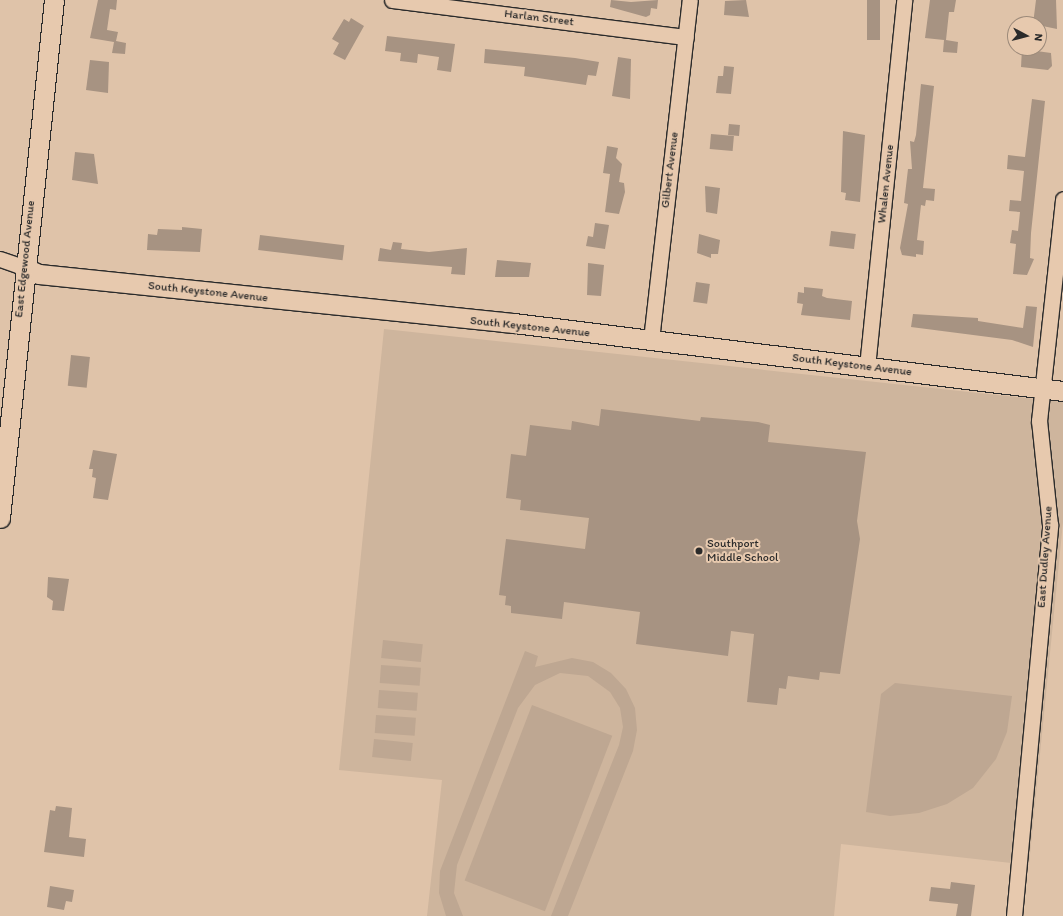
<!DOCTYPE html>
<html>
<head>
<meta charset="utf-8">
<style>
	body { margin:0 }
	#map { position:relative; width:1063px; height:916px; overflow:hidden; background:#dfc3a9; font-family:Itim,sans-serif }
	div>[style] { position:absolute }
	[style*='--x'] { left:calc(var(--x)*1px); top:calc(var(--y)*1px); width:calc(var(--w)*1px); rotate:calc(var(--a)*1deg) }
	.built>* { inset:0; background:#ceb59d }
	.green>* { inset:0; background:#bea792; transform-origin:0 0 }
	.building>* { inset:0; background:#a79382; transform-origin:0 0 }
	.roads { filter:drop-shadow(1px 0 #2b2b2b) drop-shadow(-1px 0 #2b2b2b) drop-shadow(0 1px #2b2b2b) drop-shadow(0 -1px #2b2b2b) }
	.minor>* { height:15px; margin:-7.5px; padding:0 7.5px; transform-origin:7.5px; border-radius:7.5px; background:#e7c9ae }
	.major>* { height:19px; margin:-9.5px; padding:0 9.5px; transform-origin:9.5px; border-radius:9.5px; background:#e7c9ae }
	.dots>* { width:11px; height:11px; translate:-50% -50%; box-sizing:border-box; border:2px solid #e7c9ae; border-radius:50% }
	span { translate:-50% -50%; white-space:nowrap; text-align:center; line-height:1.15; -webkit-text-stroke:4px #e7c9ae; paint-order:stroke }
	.street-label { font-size:12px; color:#2b2b2b }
	.poi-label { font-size:12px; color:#2b2b2b }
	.left { translate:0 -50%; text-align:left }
	.north { position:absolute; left:1007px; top:16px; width:40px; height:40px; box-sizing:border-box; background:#e7c9ae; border:1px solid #9c8a7a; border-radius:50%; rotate:97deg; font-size:11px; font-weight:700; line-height:16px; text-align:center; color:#2b2b2b }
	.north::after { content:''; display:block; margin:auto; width:14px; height:18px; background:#2b2b2b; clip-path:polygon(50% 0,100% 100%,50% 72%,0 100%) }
</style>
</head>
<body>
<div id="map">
	<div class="built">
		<div style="clip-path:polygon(384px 329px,1063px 402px,1063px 522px,1029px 865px,841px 844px,834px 916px,427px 916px,442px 780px,339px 770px)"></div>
	</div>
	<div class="green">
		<div style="left:383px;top:640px;width:40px;height:18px;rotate:6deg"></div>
		<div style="clip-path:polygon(525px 651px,538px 656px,535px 667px,572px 658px,593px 662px,611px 673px,626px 689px,635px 708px,637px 730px,633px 751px,568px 916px,551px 916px,619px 745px,623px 727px,620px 708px,610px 692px,588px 676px,560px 673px,535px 685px,518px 708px,457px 865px,454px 893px,463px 916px,446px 916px,439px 893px,440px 871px)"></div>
		<div style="left:381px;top:665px;width:40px;height:18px;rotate:4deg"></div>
		<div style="clip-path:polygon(895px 683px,1012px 696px,1007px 732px,996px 759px,973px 788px,947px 804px,919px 813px,890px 816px,866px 812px,881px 694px)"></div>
		<div style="left:379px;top:690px;width:39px;height:18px;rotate:4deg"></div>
		<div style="left:532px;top:705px;width:86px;height:188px;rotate:21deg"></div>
		<div style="left:376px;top:715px;width:40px;height:18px;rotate:4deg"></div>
		<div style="left:374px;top:739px;width:39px;height:18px;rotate:6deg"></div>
	</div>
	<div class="building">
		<div style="clip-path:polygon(98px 0,117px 0,116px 10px,110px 9px,107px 30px,118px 32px,116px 41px,126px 43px,125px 54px,112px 53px,114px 42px,90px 38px)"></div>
		<div style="clip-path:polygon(611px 0,631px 2px,658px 0,657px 9px,651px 8px,650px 15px,646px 17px,610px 7px)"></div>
		<div style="clip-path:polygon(746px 0,749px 17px,724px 15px,725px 1px)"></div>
		<div style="left:867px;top:0;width:13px;height:40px"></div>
		<div style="clip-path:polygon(930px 0,956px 0,954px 12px,949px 12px,946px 40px,958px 42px,957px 53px,943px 52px,944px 40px,925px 38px)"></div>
		<div style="clip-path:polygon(1036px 0,1056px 0,1057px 29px,1033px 24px)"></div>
		<div style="clip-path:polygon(351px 18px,364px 26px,345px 60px,333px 54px,339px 43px,332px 39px,344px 19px,349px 22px)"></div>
		<div style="clip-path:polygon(387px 36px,455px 44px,451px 72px,437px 70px,439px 57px,418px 54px,417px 63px,400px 61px,401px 53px,385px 51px)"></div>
		<div style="clip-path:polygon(485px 49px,575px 58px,599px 62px,596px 76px,588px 75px,586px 85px,524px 76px,525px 67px,484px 63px)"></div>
		<div style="clip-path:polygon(1022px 49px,1051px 53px,1052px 66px,1048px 70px,1021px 67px)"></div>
		<div style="clip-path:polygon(618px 57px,631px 59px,630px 99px,612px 96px)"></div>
		<div style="clip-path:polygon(90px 60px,109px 62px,108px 93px,86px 90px)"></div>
		<div style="clip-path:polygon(724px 66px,734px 67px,731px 94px,716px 93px,718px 76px,723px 76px)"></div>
		<div style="clip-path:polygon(921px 84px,934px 86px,923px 188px,935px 189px,934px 201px,926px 200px,925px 206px,921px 205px,917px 240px,924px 241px,923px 255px,916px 254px,916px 257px,902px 255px,900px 248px,908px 204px,904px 203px,908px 169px,912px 169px,910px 141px,914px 142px,916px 135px)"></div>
		<div style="clip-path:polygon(1032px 99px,1045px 101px,1031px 233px,1030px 258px,1034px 259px,1027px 275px,1013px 274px,1016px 244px,1010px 243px,1012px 230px,1018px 231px,1020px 212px,1009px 211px,1010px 200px,1021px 201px,1024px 171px,1007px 169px,1008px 155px,1025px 157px)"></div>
		<div style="left:729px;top:124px;width:11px;height:11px;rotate:5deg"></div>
		<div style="clip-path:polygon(843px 131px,865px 135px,860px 202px,845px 200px,846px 193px,841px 192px)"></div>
		<div style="left:711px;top:134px;width:23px;height:15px;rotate:5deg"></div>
		<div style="clip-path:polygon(607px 146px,618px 148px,616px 158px,622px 164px,619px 182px,624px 183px,625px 192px,619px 214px,605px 212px,610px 174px,603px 173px)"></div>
		<div style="clip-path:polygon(75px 152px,94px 154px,98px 184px,72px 180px)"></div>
		<div style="clip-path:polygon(705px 186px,720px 188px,717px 214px,706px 212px)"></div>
		<div style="clip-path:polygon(595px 223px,609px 225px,605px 249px,586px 246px,588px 236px,593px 237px)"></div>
		<div style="clip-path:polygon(182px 227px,202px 229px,200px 252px,147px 250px,148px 234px,157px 235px,158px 229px,182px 230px)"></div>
		<div style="left:831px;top:231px;width:25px;height:15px;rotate:7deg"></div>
		<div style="clip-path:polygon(699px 234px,720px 240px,718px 254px,711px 254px,711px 258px,697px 253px)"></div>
		<div style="left:260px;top:235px;width:85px;height:15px;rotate:7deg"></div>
		<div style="clip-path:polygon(393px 242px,402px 243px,401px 249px,429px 252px,467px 248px,465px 275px,451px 274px,452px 267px,378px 261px,380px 248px,391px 250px)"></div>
		<div style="clip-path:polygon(497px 260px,531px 263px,529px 277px,495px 277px)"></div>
		<div style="clip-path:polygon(588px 263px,604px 265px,601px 296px,587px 295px)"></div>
		<div style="left:696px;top:282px;width:14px;height:20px;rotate:8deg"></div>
		<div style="clip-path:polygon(804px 287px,823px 289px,822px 296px,827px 298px,852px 301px,850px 320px,801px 315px,803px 304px,797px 303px,798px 292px,804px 293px)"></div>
		<div style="clip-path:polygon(1026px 306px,1037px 307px,1033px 347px,1012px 340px,911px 327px,913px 314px,978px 318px,978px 321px,1023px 328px)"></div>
		<div style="left:71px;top:355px;width:19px;height:31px;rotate:6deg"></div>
		<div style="clip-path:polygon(601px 409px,700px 421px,701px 417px,758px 422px,770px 425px,768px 442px,866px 452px,857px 521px,860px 539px,840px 674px,820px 672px,819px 680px,788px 676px,786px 689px,779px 688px,777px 705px,747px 702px,754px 634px,731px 631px,728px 656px,636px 644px,640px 612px,564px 602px,562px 619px,511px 613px,511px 606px,505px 605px,506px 596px,499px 595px,506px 539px,585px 549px,589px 518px,520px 510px,521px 500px,506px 498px,511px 454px,526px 456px,530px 425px,571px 430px,572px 421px,599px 426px)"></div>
		<div style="clip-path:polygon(93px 450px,117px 454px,108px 500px,93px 498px,96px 478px,92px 477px,93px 469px,89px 469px)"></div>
		<div style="clip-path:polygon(48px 577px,69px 579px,64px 611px,52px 610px,53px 601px,47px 597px)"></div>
		<div style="clip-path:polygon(56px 806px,72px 808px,69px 837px,86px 839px,84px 857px,44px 852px,50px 810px,55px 811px)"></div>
		<div style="clip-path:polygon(951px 882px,975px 885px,971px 916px,956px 916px,958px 904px,929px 901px,931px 887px,950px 889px)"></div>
		<div style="clip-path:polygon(50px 886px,74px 890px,72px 902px,66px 901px,64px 910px,47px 907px)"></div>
	</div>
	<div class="roads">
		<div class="minor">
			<div style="--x:392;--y:0;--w:296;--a:7.2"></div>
			<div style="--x:0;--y:259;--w:24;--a:19"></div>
			<div style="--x:651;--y:340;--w:342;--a:-83.5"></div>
			<div style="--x:867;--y:367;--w:369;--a:-84.2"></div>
			<div style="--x:1014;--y:916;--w:393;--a:-84.7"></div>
			<div style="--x:1050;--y:525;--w:105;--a:-96"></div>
			<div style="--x:1039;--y:421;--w:223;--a:-83.8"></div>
		</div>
		<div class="major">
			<div style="--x:23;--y:267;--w:17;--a:24"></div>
			<div style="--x:39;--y:274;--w:478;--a:5.9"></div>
			<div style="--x:514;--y:323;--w:553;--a:7.06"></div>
			<div style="--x:0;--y:518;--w:521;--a:-84.05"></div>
		</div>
	</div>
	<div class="dots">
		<div style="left:699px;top:551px;background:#2b2b2b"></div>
	</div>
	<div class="street-label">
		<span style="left:539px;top:18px;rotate:7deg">Harlan Street</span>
		<span style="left:670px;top:170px;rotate:-83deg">Gilbert Avenue</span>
		<span style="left:886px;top:184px;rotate:-84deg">Whalen Avenue</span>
		<span style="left:25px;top:259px;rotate:-84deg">East Edgewood Avenue</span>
		<span style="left:208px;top:292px;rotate:6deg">South Keystone Avenue</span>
		<span style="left:530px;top:327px;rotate:6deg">South Keystone Avenue</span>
		<span style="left:852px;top:365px;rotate:7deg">South Keystone Avenue</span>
		<span style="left:1045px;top:557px;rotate:-86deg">East Dudley Avenue</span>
	</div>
	<div class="poi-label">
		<span class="left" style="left:707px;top:551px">Southport<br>Middle School</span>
	</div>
	<div class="north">N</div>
</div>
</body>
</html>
